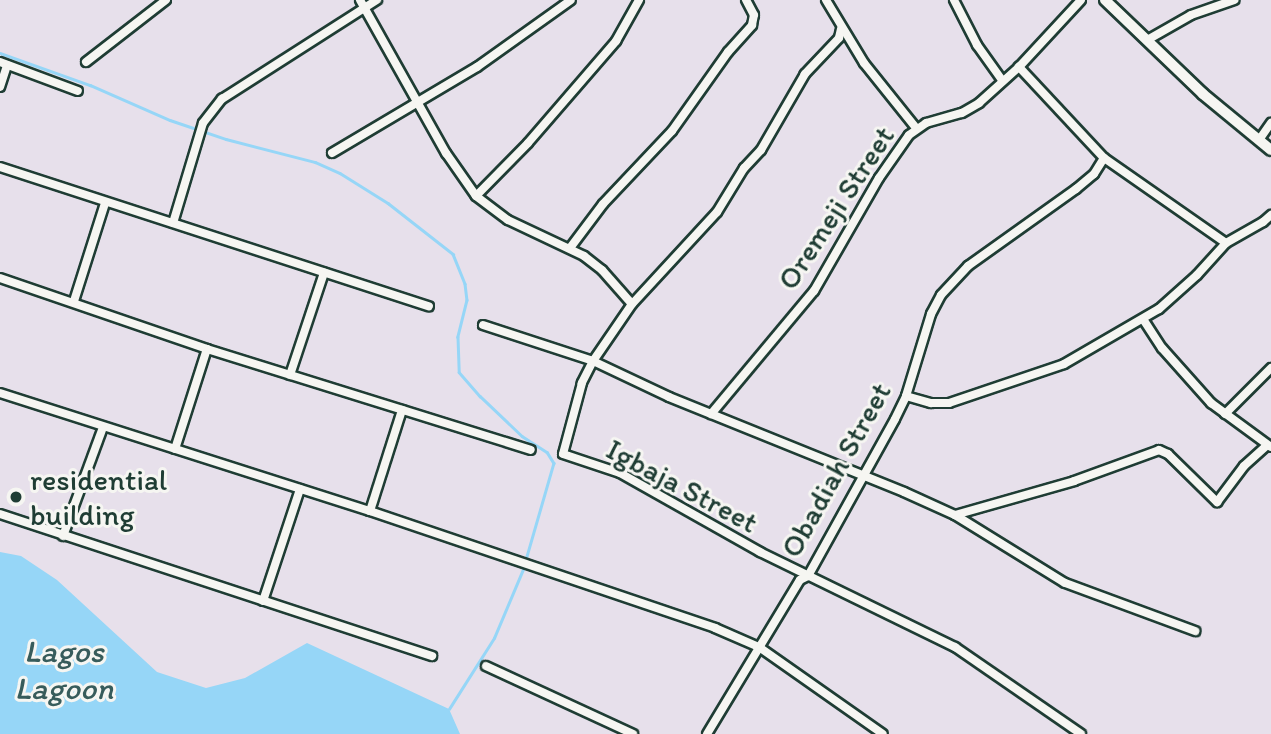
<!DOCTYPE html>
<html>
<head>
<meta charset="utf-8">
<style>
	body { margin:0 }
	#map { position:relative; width:1271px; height:734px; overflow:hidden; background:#e7e0eb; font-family:Itim,sans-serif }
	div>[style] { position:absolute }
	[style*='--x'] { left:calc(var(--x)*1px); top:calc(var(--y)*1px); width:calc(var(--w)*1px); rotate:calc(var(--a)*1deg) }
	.water>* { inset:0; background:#96d6f7 }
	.stream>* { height:2.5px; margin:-1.25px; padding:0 1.25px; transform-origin:1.25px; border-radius:1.25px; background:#96d6f7 }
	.roads { filter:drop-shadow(2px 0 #1f3d34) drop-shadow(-2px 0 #1f3d34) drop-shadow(0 2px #1f3d34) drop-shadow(0 -2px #1f3d34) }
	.minor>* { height:8px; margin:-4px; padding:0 4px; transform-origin:4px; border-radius:4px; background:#f6f6f2 }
	.tertiary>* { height:10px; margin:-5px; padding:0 5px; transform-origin:5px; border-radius:5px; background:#f6f6f2 }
	.dots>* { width:19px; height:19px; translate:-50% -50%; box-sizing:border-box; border:4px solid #f6f6f2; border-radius:50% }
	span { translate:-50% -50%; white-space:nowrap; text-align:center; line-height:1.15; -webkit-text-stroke:6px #f6f6f2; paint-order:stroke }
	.street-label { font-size:30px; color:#1f3d34 }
	.poi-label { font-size:30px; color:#1f3d34 }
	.left { translate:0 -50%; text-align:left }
	.water-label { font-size:32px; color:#375c5b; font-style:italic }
</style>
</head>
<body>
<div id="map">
	<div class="water">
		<div style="clip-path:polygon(0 552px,21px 556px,57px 580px,157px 672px,206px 688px,245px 678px,307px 643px,449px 709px,460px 734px,0 734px)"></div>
	</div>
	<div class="stream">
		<div style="--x:0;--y:53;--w:96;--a:19.6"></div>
		<div style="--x:90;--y:85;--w:87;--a:23.6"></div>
		<div style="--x:170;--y:120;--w:59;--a:18.7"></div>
		<div style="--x:226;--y:139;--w:92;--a:14.5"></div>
		<div style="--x:315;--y:162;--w:27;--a:24"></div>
		<div style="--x:340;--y:173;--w:57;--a:32"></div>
		<div style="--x:388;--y:203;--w:83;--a:38.1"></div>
		<div style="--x:453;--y:254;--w:32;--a:68"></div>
		<div style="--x:465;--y:284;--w:16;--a:83"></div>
		<div style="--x:467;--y:300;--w:38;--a:104"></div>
		<div style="--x:458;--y:337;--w:35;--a:88"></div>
		<div style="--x:459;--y:372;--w:32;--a:49"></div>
		<div style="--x:480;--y:396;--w:58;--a:43.6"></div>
		<div style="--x:522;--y:436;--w:30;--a:33"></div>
		<div style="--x:547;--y:452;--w:13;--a:58"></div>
		<div style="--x:554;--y:463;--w:101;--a:106.1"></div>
		<div style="--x:449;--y:709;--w:84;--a:-57.6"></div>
		<div style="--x:494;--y:638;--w:77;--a:-67.1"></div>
	</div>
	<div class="roads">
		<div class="minor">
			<div style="--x:360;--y:0;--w:176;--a:60.7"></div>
			<div style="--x:446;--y:153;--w:52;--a:55.1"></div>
			<div style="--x:476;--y:196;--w:40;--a:37"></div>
			<div style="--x:508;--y:220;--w:84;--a:25.3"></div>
			<div style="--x:584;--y:256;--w:23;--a:38"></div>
			<div style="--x:602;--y:270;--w:45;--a:48.6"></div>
			<div style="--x:826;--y:0;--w:74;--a:58.9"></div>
			<div style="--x:864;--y:63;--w:83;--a:51.3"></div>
			<div style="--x:954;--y:0;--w:51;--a:62.9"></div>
			<div style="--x:977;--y:45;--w:43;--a:54.5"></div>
			<div style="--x:841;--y:29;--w:9;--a:103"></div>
			<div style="--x:839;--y:38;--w:50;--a:133.4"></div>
			<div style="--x:805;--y:74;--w:88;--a:120.1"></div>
			<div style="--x:761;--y:150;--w:25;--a:133"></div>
			<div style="--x:744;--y:168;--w:52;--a:121.5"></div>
			<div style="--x:717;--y:212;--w:125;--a:132.7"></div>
			<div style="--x:632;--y:304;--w:69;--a:124.4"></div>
			<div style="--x:593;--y:361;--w:25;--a:117"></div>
			<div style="--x:582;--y:383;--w:73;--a:105"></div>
			<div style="--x:563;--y:454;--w:60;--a:18.4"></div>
			<div style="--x:620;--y:473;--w:161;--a:29.4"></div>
			<div style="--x:760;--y:552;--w:217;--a:26"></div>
			<div style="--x:955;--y:647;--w:153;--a:34.6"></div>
			<div style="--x:1149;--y:39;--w:48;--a:-29.7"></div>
			<div style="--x:1191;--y:15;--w:46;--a:-19.2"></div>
			<div style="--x:0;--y:62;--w:83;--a:20.4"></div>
			<div style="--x:86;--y:62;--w:101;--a:-37.8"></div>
			<div style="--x:0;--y:87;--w:23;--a:-72"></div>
			<div style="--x:1259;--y:140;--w:21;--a:-55"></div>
			<div style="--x:332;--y:153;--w:169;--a:-30.7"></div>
			<div style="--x:477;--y:67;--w:115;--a:-35.5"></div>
			<div style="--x:0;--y:167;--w:451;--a:18"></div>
			<div style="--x:476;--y:196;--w:74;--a:-45.5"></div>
			<div style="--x:528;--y:143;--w:135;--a:-49.2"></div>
			<div style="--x:616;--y:41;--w:47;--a:-60.7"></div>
			<div style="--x:173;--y:223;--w:104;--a:-73.3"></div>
			<div style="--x:203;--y:123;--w:31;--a:-52"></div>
			<div style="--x:222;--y:99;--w:184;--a:-32.6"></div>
			<div style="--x:1226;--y:243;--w:43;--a:-29.6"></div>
			<div style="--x:1263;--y:222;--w:11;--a:-41"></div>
			<div style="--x:570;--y:248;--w:55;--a:-53.1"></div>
			<div style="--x:603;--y:204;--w:100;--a:-46.6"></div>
			<div style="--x:672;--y:131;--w:97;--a:-54.7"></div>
			<div style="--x:728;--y:52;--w:36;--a:-48"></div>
			<div style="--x:752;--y:25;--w:10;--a:-79"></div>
			<div style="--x:754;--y:15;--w:17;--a:-118"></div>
			<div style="--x:0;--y:278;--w:219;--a:18.9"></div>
			<div style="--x:207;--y:349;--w:339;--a:17.3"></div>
			<div style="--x:74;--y:301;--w:103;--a:-72.4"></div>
			<div style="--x:1143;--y:319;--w:35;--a:57"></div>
			<div style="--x:1162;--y:348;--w:74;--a:48.3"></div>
			<div style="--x:1211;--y:403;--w:74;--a:36.3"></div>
			<div style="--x:483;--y:325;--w:116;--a:18.1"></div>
			<div style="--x:593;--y:361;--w:84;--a:25.3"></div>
			<div style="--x:669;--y:397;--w:253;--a:22"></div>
			<div style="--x:904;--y:492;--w:56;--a:24.3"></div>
			<div style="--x:955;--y:515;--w:129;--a:31.7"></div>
			<div style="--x:1065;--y:583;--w:139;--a:20.3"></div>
			<div style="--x:290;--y:375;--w:108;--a:-71.6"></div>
			<div style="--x:0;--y:393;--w:388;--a:17.7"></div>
			<div style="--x:370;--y:511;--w:364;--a:18.7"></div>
			<div style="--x:715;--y:628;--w:48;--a:23.4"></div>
			<div style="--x:759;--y:647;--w:151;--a:35.1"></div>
			<div style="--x:906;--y:396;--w:26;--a:16"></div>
			<div style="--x:931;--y:403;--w:18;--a:0"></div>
			<div style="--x:949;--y:403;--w:121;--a:-18.7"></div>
			<div style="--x:1064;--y:364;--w:110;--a:-30.1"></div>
			<div style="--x:1159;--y:309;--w:51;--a:-41.8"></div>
			<div style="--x:1197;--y:275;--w:43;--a:-47.8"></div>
			<div style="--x:1226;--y:243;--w:149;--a:-145.1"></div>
			<div style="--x:1104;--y:158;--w:125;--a:-133"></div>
			<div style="--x:711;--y:414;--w:160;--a:-50.1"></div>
			<div style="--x:814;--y:291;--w:130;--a:-60.1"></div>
			<div style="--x:879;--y:178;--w:52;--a:-55.1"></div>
			<div style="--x:909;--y:135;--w:21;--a:-35"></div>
			<div style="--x:926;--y:123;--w:37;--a:-16"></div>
			<div style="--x:962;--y:113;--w:20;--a:-30"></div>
			<div style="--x:979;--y:103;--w:54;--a:-42"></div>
			<div style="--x:1019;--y:67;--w:91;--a:-47.2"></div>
			<div style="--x:1225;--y:414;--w:65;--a:-45"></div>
			<div style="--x:175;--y:449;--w:105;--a:-72.3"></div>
			<div style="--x:370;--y:511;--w:106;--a:-72.4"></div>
			<div style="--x:0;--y:514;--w:455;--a:18.2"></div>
			<div style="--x:955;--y:515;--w:124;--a:-15.9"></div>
			<div style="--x:1074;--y:481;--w:90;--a:-20"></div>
			<div style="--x:1159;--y:450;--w:10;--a:24"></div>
			<div style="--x:1168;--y:454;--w:69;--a:44.4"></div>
			<div style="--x:1217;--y:502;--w:45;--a:-53.1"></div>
			<div style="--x:1244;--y:466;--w:31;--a:-42"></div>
			<div style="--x:63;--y:536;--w:116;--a:-69.8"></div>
			<div style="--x:263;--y:601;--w:118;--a:-71.7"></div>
			<div style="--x:486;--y:666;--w:162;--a:24.8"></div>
			<div style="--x:707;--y:734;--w:180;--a:-58.9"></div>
			<div style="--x:800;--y:580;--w:9;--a:-27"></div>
			<div style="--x:808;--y:576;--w:179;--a:-61"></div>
			<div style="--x:895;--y:419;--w:25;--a:-64"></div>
			<div style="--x:906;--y:396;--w:86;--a:-73"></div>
			<div style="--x:931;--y:314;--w:21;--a:-62"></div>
			<div style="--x:941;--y:295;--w:40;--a:-47"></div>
			<div style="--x:968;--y:266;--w:133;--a:-35.5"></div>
			<div style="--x:1076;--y:189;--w:23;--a:-40"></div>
			<div style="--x:1094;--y:174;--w:19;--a:-58"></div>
		</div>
		<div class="tertiary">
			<div style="--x:1105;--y:0;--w:136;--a:43.8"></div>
			<div style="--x:1203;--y:94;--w:88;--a:39.5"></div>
		</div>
	</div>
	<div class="dots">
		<div style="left:16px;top:497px;background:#1f3d34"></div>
	</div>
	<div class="street-label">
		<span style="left:836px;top:208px;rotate:-57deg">Oremeji Street</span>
		<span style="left:836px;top:470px;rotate:-61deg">Obadiah Street</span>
		<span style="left:682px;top:486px;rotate:28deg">Igbaja Street</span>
	</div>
	<div class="poi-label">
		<span class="left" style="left:30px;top:497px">residential<br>building</span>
	</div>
	<div class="water-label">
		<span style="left:64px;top:670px">Lagos<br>Lagoon</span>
	</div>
</div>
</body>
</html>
